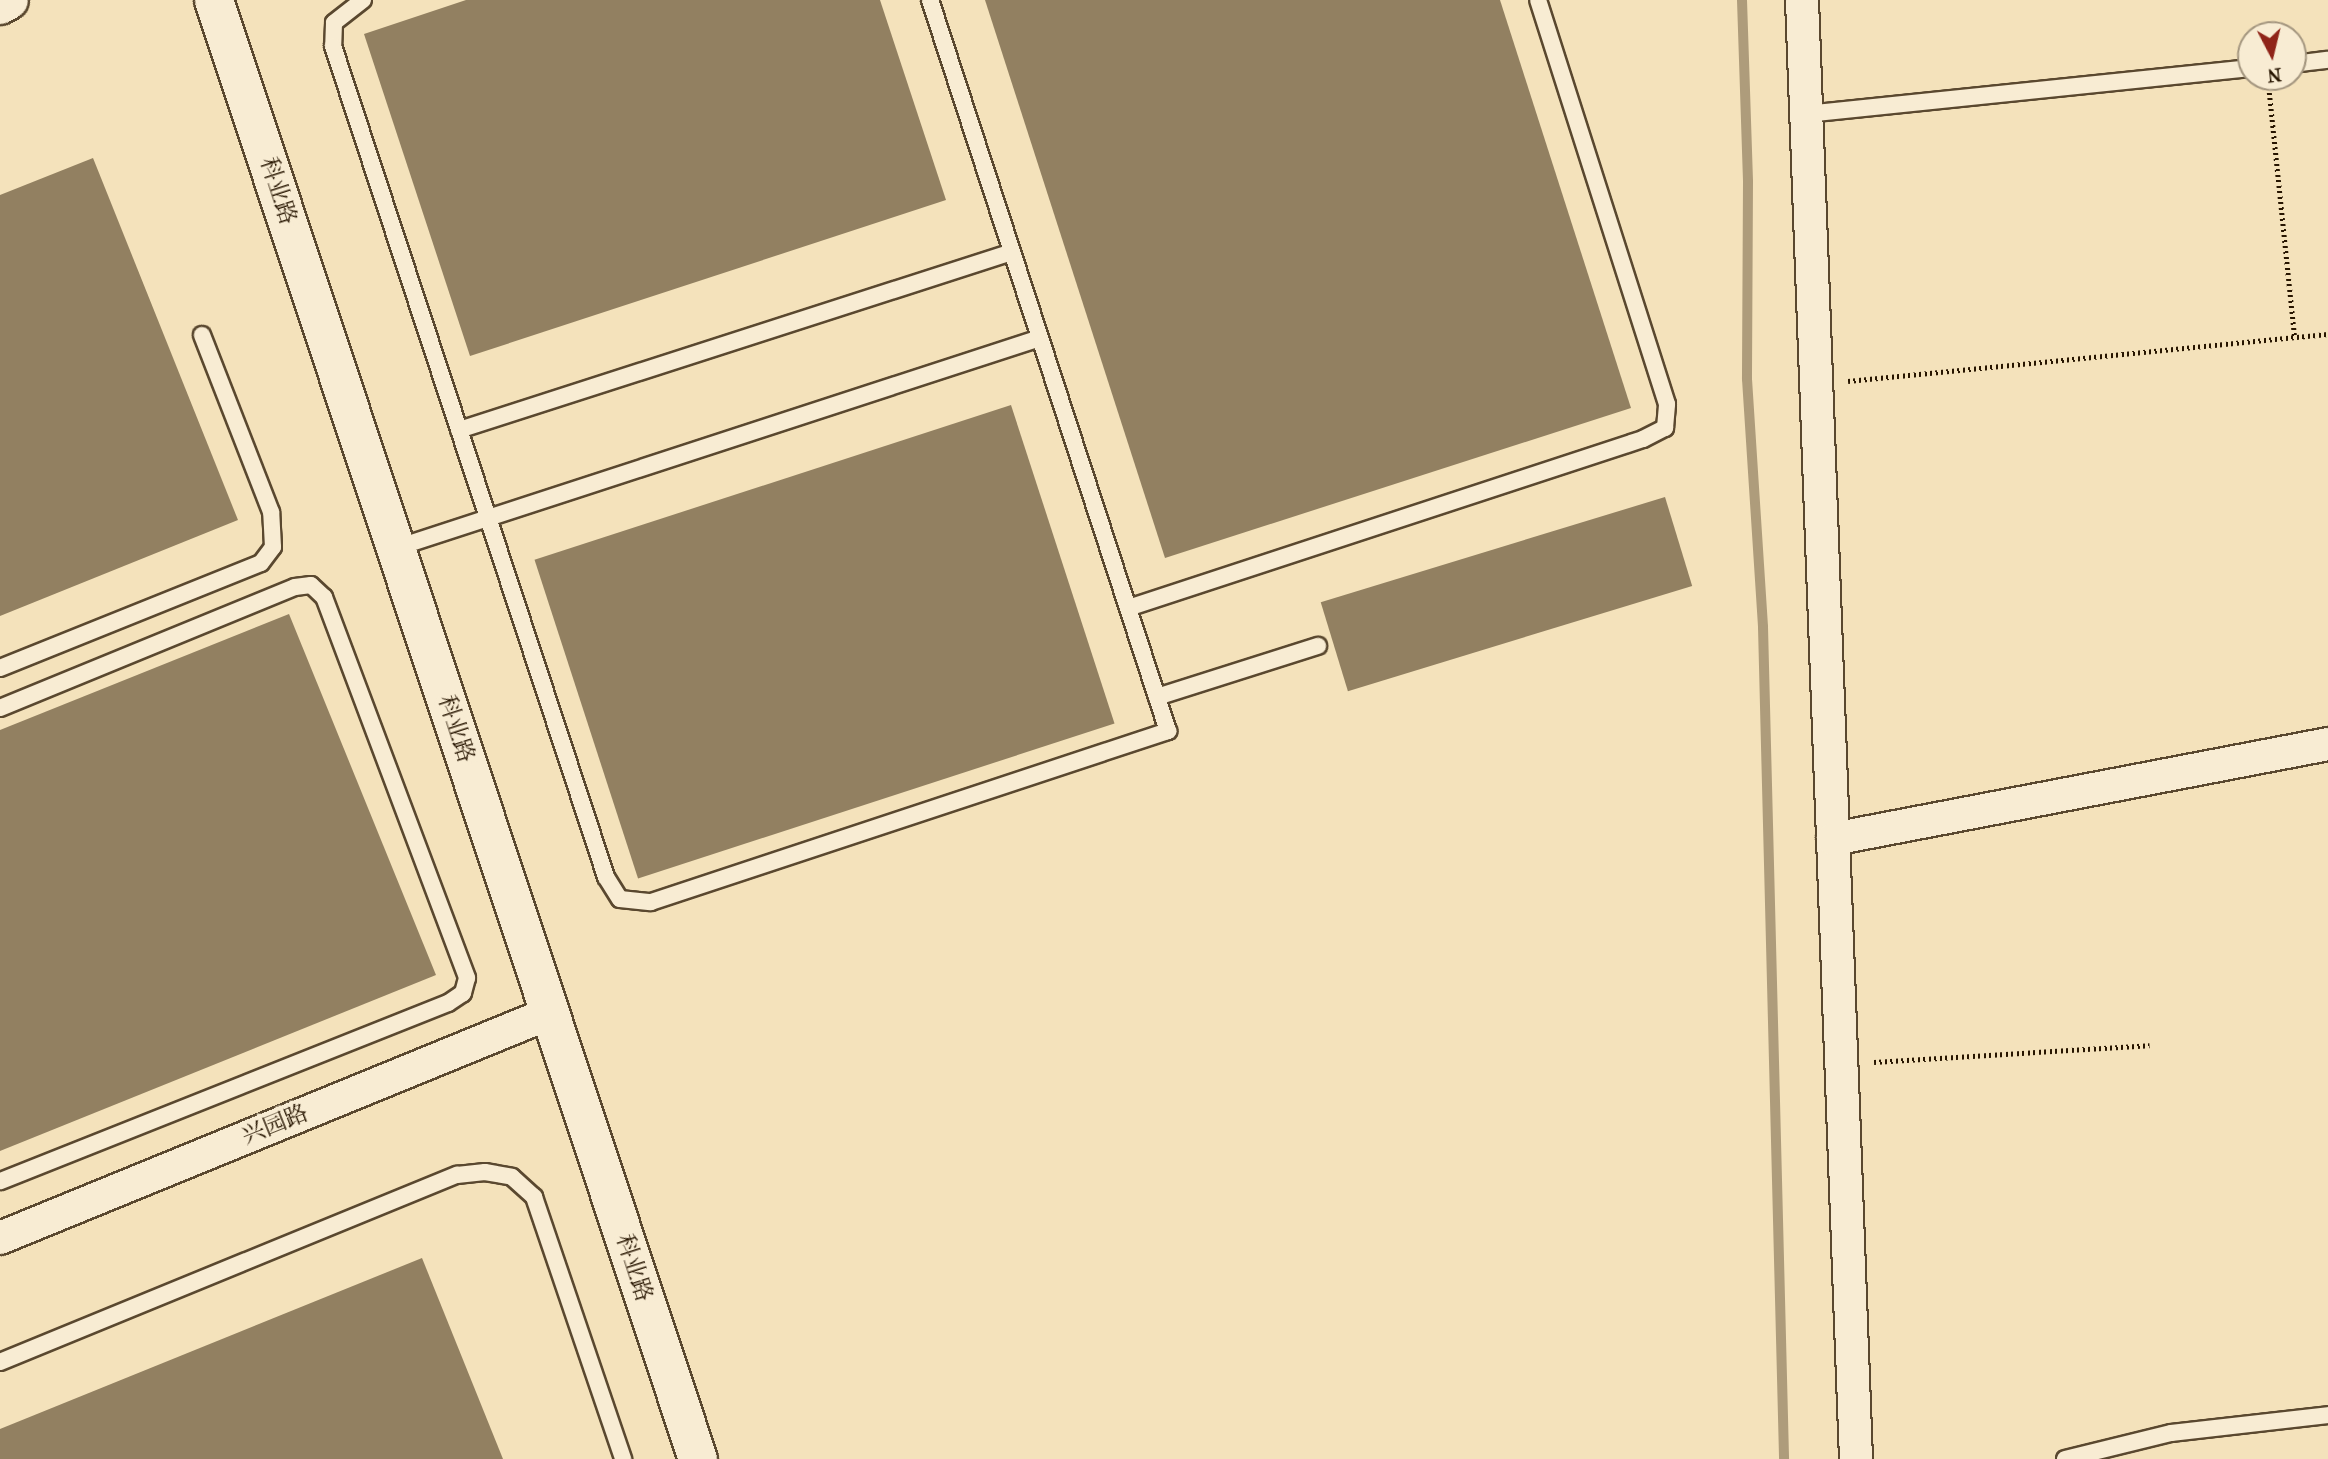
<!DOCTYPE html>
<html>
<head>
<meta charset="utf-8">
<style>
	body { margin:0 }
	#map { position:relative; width:2328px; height:1459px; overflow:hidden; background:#f4e2bb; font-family:"IM FELL French Canon","Noto Serif SC",serif }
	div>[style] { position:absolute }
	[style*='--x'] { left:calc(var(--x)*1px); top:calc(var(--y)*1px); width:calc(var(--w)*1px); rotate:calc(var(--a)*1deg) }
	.stream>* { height:10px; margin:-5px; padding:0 5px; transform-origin:5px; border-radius:5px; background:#ae9c7b }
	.building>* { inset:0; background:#928061; transform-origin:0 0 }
	.path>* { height:4.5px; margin-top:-2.25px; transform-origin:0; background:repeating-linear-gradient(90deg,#271500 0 2px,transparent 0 5.5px) }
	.roads { filter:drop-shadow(2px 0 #5a482f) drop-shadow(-2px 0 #5a482f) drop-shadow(0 2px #5a482f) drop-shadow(0 -2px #5a482f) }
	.lane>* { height:16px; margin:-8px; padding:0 8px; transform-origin:8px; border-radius:8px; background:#f8ecd3 }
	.street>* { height:32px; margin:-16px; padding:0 16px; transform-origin:16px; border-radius:16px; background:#f8ecd3 }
	.secondary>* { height:38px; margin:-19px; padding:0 19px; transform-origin:19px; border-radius:19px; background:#f8ecd3 }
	span { translate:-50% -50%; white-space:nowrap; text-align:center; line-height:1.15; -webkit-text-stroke:7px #f8ecd3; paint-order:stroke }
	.street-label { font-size:23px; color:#271500 }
	.north { position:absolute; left:2237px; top:21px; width:70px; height:70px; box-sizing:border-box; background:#f8ecd3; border:2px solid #a4967f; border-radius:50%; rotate:173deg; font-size:19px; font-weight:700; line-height:28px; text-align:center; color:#271500 }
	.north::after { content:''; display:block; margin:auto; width:24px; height:32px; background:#8f2418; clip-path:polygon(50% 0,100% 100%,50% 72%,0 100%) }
</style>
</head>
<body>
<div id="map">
	<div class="stream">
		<div style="--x:1742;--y:0;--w:182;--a:88.1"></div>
		<div style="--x:1748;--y:182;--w:197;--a:90.3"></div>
		<div style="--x:1747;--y:379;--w:249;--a:86.3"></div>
		<div style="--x:1763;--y:627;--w:832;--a:88.55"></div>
	</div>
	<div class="building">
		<div style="clip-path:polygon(466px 0,880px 0,946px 200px,470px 356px,364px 34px)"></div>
		<div style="clip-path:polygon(985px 0,1500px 0,1631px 408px,1165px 558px)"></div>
		<div style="clip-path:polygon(93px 158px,238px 520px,0 616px,0 195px)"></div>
		<div style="left:1011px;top:405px;width:335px;height:501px;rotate:72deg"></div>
		<div style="left:1665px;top:497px;width:93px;height:360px;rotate:73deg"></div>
		<div style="clip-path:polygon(289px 614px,436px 975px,0 1151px,0 730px)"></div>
		<div style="clip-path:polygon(422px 1258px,503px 1459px,0 1459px,0 1429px)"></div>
	</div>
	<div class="path">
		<div style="--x:2269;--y:87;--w:251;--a:84.1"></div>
		<div style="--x:1848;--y:381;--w:482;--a:-5.6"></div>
		<div style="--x:1874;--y:1062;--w:276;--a:-3.5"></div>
	</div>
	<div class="roads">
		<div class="lane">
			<div style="--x:363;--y:0;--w:37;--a:142"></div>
			<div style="--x:334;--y:23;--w:23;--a:92"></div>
			<div style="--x:333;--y:46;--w:875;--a:71.81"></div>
			<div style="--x:606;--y:877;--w:26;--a:58"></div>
			<div style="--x:620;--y:899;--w:31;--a:6"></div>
			<div style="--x:651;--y:902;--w:545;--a:-18.3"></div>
			<div style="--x:1168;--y:731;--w:769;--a:-108.03"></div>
			<div style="--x:2293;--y:64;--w:35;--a:-7"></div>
			<div style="--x:1806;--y:114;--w:447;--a:-5.9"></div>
			<div style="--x:459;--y:430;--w:581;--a:-17.84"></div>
			<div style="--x:396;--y:548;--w:677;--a:-18.06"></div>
			<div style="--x:1128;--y:608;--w:542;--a:-18.17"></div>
			<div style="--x:1643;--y:439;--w:25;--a:-27"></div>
			<div style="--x:1665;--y:428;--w:24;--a:-85"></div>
			<div style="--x:1667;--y:404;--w:424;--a:-107.7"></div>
			<div style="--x:0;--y:668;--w:281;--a:-21.9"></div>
			<div style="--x:261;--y:563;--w:20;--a:-53"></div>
			<div style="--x:273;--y:547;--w:35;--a:-93"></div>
			<div style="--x:271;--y:512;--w:190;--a:-111.3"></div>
			<div style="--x:1157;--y:697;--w:169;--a:-17.6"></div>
			<div style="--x:0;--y:708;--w:319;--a:-22.3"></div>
			<div style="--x:295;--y:587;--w:16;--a:-7"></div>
			<div style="--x:311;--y:585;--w:18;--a:43"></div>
			<div style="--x:324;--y:597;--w:407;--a:69.4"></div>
			<div style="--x:467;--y:978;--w:16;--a:105"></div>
			<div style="--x:463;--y:993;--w:18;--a:146"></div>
			<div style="--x:448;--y:1003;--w:482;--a:158.3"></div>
			<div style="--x:0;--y:1362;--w:494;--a:-22.3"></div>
			<div style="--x:457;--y:1175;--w:28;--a:-6"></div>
			<div style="--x:485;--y:1172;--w:27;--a:10"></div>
			<div style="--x:512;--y:1177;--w:30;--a:42"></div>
			<div style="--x:534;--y:1197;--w:277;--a:71.2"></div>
			<div style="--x:2065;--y:1459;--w:109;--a:-13.8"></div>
			<div style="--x:2171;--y:1433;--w:158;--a:-6.5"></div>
		</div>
		<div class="street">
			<div style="--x:1802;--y:0;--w:1460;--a:87.88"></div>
			<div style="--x:1833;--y:839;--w:504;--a:-10.86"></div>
			<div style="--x:0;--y:1238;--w:594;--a:-22.25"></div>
		</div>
		<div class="secondary">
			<div style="--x:214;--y:0;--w:1537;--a:71.65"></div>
			<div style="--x:0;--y:5;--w:10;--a:-29"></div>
		</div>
	</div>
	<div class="street-label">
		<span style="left:278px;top:191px;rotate:72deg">科业路</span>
		<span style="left:456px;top:729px;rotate:72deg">科业路</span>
		<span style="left:275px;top:1125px;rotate:-22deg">兴园路</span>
		<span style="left:634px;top:1268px;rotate:72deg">科业路</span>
	</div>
	<div class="north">N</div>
</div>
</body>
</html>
